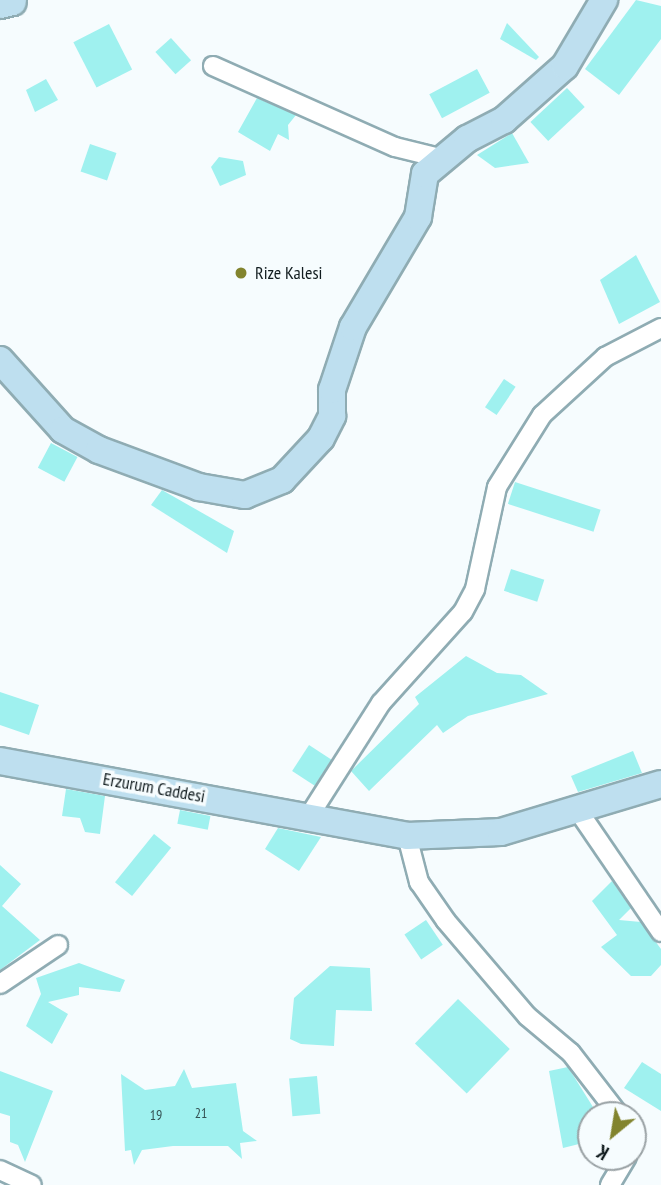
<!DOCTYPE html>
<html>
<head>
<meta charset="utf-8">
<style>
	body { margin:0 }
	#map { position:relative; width:661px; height:1185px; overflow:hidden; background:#f6fcfe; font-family:"PT Sans Narrow",sans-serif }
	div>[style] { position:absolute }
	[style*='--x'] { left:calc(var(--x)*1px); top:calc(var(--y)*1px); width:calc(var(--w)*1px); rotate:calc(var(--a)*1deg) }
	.building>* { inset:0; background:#9ff1ef; transform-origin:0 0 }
	.roads { filter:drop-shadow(2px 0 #8facb3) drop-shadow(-2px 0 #8facb3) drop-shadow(0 2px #8facb3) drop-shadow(0 -2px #8facb3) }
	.street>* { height:18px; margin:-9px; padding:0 9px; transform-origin:9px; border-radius:9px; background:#fff }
	.secondary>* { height:26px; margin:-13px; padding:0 13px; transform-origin:13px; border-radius:13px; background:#bedfef }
	.dots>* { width:19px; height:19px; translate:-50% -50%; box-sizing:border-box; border:4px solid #f6fcfe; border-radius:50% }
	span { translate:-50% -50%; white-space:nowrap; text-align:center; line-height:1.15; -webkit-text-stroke:7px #f6fcfe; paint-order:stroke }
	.number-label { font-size:14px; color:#345153 }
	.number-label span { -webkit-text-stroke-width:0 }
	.poi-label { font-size:18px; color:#111c1f }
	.left { translate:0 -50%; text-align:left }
	.street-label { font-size:18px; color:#111c1f }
	.north { position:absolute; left:577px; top:1101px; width:70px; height:70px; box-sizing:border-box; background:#f6fcfe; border:2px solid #9aa2a5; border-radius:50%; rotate:210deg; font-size:19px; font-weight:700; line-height:28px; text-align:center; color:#111c1f }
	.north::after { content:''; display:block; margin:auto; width:24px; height:32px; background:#82842e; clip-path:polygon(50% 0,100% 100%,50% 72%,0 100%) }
</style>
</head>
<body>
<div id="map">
	<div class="building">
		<div style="clip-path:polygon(636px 0,661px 6px,661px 39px,619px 95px,585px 69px)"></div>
		<div style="clip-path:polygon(507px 23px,539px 57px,536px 60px,500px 39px)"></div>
		<div style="left:109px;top:24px;width:51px;height:40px;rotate:63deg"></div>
		<div style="left:171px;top:38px;width:30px;height:21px;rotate:48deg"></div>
		<div style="left:477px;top:69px;width:27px;height:54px;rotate:62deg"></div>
		<div style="clip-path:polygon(46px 79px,58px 100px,35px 112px,26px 90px)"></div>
		<div style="left:567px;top:88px;width:26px;height:50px;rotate:47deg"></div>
		<div style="clip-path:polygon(257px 98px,296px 115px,288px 125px,289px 140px,278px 134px,270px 151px,238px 132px)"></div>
		<div style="clip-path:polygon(512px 133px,529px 163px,495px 168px,477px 155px)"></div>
		<div style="left:90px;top:144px;width:28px;height:29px;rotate:19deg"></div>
		<div style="clip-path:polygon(219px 157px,243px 161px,246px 175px,220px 186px,211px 167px)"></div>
		<div style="clip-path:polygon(636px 255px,660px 302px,619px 324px,600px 280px)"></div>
		<div style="left:504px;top:379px;width:14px;height:34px;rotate:34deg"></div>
		<div style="left:51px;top:443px;width:30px;height:28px;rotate:28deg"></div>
		<div style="left:515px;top:482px;width:90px;height:23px;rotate:18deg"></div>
		<div style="clip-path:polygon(162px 490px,234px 531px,227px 553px,151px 505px)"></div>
		<div style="left:511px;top:569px;width:35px;height:23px;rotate:18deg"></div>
		<div style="clip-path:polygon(466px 656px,497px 673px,521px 675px,548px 694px,468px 716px,443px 733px,437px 725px,369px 791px,351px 771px,419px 704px,415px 697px)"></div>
		<div style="clip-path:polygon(0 692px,39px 705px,29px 735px,0 725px)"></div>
		<div style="left:309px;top:745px;width:27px;height:31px;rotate:33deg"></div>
		<div style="clip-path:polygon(633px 751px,642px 773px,578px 792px,571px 776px)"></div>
		<div style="clip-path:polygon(66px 789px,105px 796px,100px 834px,85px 832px,80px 818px,62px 816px)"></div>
		<div style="left:180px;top:810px;width:31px;height:14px;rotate:11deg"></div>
		<div style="clip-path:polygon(278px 828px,321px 837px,299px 871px,265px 849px)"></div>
		<div style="left:154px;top:834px;width:22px;height:62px;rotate:39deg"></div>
		<div style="clip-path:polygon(0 865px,21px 884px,2px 906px,40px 940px,0 970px)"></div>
		<div style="clip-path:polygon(612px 881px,631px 908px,619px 920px,641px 922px,661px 949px,661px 965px,651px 976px,631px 976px,601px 947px,617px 935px,592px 901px)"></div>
		<div style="left:426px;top:920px;width:30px;height:26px;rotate:56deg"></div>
		<div style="clip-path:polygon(79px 963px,125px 980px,120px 992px,79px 987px,79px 995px,48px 1002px,68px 1014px,52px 1044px,26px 1026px,41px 994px,36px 978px)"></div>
		<div style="clip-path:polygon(330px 966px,370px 968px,372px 1011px,336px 1010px,334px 1046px,301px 1044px,290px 1039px,294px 998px)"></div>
		<div style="left:458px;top:999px;width:72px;height:62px;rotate:44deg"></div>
		<div style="clip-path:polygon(642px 1062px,661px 1074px,661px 1111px,624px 1088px)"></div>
		<div style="clip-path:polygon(568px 1067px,598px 1115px,591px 1115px,591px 1141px,563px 1148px,549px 1071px)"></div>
		<div style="clip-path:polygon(184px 1069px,192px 1088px,236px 1083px,243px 1131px,257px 1141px,240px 1143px,242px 1159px,228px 1146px,173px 1146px,142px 1150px,134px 1165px,131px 1150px,125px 1151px,121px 1074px,145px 1090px,175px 1086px)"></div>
		<div style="clip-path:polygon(0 1071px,53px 1091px,25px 1162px,18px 1145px,10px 1142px,10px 1116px,0 1113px)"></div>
		<div style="left:317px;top:1076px;width:38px;height:28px;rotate:85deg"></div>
	</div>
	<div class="roads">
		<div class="street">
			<div style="--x:213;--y:66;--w:199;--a:24"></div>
			<div style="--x:395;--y:147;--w:46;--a:13.7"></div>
			<div style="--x:577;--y:809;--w:149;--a:55.7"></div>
			<div style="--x:309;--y:816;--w:134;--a:-57.5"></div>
			<div style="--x:381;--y:703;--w:122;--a:-48"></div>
			<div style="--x:463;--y:612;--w:26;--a:-62"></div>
			<div style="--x:475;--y:589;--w:104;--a:-77.8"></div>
			<div style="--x:497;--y:487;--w:85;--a:-58"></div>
			<div style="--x:542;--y:415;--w:86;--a:-42.6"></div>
			<div style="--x:605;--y:357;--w:63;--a:-27.4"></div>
			<div style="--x:407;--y:836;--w:48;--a:75.4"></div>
			<div style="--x:419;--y:882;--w:47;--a:55.3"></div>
			<div style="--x:446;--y:921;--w:125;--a:49.5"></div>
			<div style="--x:527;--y:1016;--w:57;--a:40.1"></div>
			<div style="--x:571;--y:1053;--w:78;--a:52.3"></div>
			<div style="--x:0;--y:984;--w:70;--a:-33.9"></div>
			<div style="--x:0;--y:1170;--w:35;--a:25"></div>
			<div style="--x:610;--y:1185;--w:33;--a:-59"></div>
		</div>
		<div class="secondary">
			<div style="--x:0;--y:5;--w:13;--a:-13"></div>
			<div style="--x:0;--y:360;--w:94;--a:48"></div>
			<div style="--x:63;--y:430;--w:41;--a:29.1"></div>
			<div style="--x:99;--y:450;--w:107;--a:20.3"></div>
			<div style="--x:199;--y:487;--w:47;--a:9.9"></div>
			<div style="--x:245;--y:495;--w:40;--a:-22"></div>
			<div style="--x:282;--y:480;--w:57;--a:-47.1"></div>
			<div style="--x:321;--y:438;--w:25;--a:-63"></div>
			<div style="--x:332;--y:416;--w:26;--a:-90"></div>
			<div style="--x:332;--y:390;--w:66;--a:-71.6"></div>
			<div style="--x:353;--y:327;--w:128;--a:-59.4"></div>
			<div style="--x:418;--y:217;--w:44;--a:-80.8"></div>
			<div style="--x:425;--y:174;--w:55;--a:-39.8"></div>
			<div style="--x:467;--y:139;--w:42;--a:-27.2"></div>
			<div style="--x:504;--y:120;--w:81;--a:-41.5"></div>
			<div style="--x:565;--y:66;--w:77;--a:-59.4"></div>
			<div style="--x:0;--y:761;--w:414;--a:10.4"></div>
			<div style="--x:407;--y:836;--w:94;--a:-2.4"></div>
			<div style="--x:501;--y:832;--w:167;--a:-16.7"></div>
		</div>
	</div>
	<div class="dots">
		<div style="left:241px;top:273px;background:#82842e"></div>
	</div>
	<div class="number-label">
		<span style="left:201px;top:1113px">21</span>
		<span style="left:156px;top:1115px">19</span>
	</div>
	<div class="poi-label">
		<span class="left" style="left:255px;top:273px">Rize Kalesi</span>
	</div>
	<div class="street-label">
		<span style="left:154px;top:788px;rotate:10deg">Erzurum Caddesi</span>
	</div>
	<div class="north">K</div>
</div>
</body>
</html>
